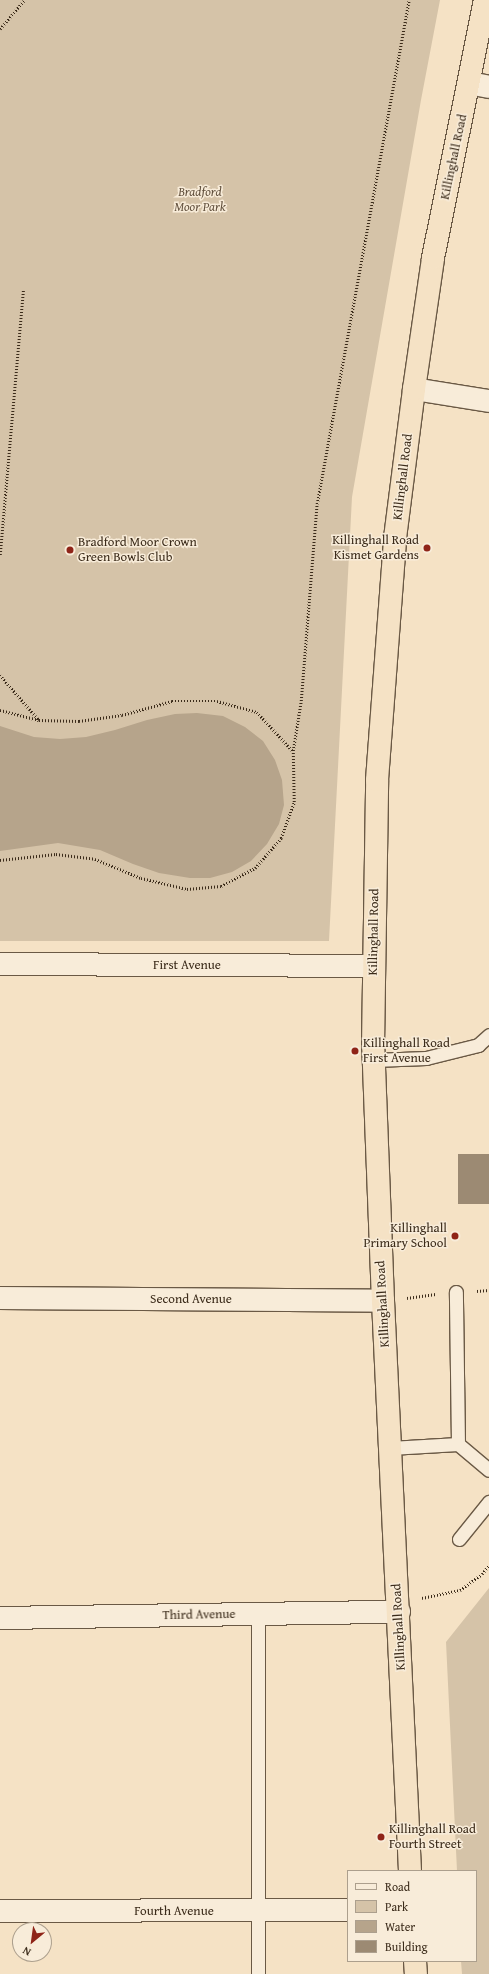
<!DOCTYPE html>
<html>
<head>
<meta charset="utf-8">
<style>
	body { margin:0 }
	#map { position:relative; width:489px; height:1974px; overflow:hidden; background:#f5e2c5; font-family:"Gentium Book Plus",serif }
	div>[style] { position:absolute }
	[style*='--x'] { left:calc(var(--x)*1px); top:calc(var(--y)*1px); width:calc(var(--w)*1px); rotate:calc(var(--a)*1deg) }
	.green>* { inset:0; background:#d5c3a8 }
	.water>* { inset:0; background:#b6a48b }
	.building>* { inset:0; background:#9c8a73; transform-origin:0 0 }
	.path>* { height:2.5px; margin-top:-1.25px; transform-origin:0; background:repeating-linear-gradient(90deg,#3b2b1a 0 1px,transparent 0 3px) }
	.roads { filter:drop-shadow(1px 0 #6a5945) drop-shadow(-1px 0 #6a5945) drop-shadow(0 1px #6a5945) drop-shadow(0 -1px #6a5945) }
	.lane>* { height:13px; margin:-6.5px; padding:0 6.5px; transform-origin:6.5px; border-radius:6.5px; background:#f8ecd9 }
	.street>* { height:22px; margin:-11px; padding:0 11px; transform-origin:11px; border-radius:11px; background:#f8ecd9 }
	.highway>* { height:22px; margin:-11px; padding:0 11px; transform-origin:11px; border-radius:11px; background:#f5e2c5 }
	.dots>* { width:11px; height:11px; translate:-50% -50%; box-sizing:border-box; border:2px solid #f8ecd9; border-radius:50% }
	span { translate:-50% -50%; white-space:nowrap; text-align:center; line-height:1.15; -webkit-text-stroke:3px #f8ecd9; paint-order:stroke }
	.street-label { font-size:13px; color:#3b2b1a }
	.park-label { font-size:13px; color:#62513e; font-style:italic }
	.poi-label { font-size:13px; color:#3b2b1a }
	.right { translate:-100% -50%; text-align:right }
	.left { translate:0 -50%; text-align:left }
	.legend { position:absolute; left:347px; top:1870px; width:130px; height:92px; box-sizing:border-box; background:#f8ecd9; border:1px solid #ac9f8d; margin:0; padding:5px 7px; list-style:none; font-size:12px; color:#3b2b1a }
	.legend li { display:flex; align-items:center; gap:8px; height:20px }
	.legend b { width:20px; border:1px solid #ac9f8d }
	.north { position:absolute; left:12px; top:1922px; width:40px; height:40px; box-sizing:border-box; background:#f8ecd9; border:1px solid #ac9f8d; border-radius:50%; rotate:209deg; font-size:11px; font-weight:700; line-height:16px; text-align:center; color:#3b2b1a }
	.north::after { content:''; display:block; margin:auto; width:14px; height:18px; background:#8f2418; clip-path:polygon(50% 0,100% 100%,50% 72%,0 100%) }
</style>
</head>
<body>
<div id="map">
	<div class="green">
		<div style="clip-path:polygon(0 0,440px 0,421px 100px,352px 497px,329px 941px,0 941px)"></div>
		<div style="clip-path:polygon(489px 1588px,489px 1974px,462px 1974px,461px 1961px,476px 1961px,476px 1871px,457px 1871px,446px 1642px)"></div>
	</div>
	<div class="water">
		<div style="clip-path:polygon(197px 713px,223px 716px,245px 727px,263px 741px,275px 760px,282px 780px,284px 805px,279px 824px,267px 844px,251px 861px,232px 872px,210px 878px,190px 878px,159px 873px,133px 864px,100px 850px,58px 843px,0 851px,0 726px,34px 737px,60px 739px,86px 737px,115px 730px,147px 720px,175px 714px)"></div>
	</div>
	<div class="building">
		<div style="left:458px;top:1154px;width:31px;height:50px"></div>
	</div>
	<div class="path">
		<div style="--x:0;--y:29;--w:38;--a:-50"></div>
		<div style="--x:0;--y:555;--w:266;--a:-85"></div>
		<div style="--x:0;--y:675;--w:60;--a:49.1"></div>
		<div style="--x:0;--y:710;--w:40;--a:14.4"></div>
		<div style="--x:39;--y:720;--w:40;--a:1.4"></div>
		<div style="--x:79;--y:721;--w:43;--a:-7.9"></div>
		<div style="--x:122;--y:715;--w:52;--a:-15.6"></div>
		<div style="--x:172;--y:701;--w:45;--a:0"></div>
		<div style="--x:217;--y:701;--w:41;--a:15.4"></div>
		<div style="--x:257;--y:712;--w:52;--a:47.4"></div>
		<div style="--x:0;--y:860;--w:56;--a:-6.1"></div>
		<div style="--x:56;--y:854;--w:39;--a:7"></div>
		<div style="--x:95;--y:859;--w:50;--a:22.4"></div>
		<div style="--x:141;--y:878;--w:47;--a:13.4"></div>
		<div style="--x:187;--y:889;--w:34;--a:-5"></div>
		<div style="--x:221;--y:886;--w:38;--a:-28"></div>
		<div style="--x:255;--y:868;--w:40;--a:-49"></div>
		<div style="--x:281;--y:838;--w:38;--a:-70"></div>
		<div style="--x:294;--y:802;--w:51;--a:-91.1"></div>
		<div style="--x:293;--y:751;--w:51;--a:-80.9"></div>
		<div style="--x:301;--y:701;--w:198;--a:-85.4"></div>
		<div style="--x:317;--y:504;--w:512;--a:-79.66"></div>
		<div style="--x:477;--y:1291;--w:12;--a:-5"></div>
		<div style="--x:407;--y:1298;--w:29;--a:-8"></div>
		<div style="--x:422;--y:1598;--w:39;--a:-12"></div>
		<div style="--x:460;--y:1590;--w:27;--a:-36"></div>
		<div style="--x:482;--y:1574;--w:11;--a:-52"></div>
	</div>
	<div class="roads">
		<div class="lane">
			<div style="--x:374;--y:1060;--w:52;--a:-2.2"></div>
			<div style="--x:426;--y:1058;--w:54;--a:-14"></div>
			<div style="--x:478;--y:1045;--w:15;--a:-42"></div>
			<div style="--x:458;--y:1444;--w:40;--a:40"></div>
			<div style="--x:390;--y:1448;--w:68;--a:-3.4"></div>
			<div style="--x:458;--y:1444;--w:152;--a:-90.8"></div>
			<div style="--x:459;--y:1539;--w:48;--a:-51"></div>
			<div style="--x:258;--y:1974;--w:360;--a:-90"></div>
		</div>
		<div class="street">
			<div style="--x:469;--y:83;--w:20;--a:11"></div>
			<div style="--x:414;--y:389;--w:76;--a:9.1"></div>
			<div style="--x:0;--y:964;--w:373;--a:0.3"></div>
			<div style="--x:0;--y:1298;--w:383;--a:0.4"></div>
			<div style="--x:0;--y:1618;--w:399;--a:-0.9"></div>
			<div style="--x:0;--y:1911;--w:348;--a:-0.2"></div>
		</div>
		<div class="highway">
			<div style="--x:410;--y:1871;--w:571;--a:-92.71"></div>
			<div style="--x:383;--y:1301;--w:255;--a:-92.2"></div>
			<div style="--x:373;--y:1046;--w:266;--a:-89.1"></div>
			<div style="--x:377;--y:780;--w:243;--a:-85.7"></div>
			<div style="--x:395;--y:538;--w:150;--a:-82.7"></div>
			<div style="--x:414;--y:389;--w:132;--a:-81.7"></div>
			<div style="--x:433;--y:258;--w:263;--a:-78.6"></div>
			<div style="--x:415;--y:1961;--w:13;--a:86"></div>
		</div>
	</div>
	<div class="dots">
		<div style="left:427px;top:548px;background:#8f2418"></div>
		<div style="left:70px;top:550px;background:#8f2418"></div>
		<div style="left:355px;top:1051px;background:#8f2418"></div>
		<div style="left:455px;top:1236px;background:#8f2418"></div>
		<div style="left:381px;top:1837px;background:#8f2418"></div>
	</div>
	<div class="street-label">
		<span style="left:454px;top:157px;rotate:-78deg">Killinghall Road</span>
		<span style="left:403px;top:477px;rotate:-83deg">Killinghall Road</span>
		<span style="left:374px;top:932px;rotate:-89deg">Killinghall Road</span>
		<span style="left:187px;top:965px">First Avenue</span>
		<span style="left:191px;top:1299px">Second Avenue</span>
		<span style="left:383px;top:1304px;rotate:-93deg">Killinghall Road</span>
		<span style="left:199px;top:1615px;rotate:-1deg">Third Avenue</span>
		<span style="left:399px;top:1627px;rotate:-93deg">Killinghall Road</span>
		<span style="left:174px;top:1911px">Fourth Avenue</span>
	</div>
	<div class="park-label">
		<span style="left:200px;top:200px">Bradford<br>Moor Park</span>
	</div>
	<div class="poi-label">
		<span class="right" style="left:419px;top:548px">Killinghall Road<br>Kismet Gardens</span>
		<span class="left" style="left:78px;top:550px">Bradford Moor Crown<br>Green Bowls Club</span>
		<span class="left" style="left:363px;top:1051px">Killinghall Road<br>First Avenue</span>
		<span class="right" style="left:447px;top:1236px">Killinghall<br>Primary School</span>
		<span class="left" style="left:389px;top:1837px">Killinghall Road<br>Fourth Street</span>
	</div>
	<ul class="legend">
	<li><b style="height:5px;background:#f8ecd9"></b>Road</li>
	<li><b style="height:11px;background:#d5c3a8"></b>Park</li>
	<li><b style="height:11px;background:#b6a48b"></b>Water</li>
	<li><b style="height:11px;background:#9c8a73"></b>Building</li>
	</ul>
	<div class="north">N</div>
</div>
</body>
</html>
